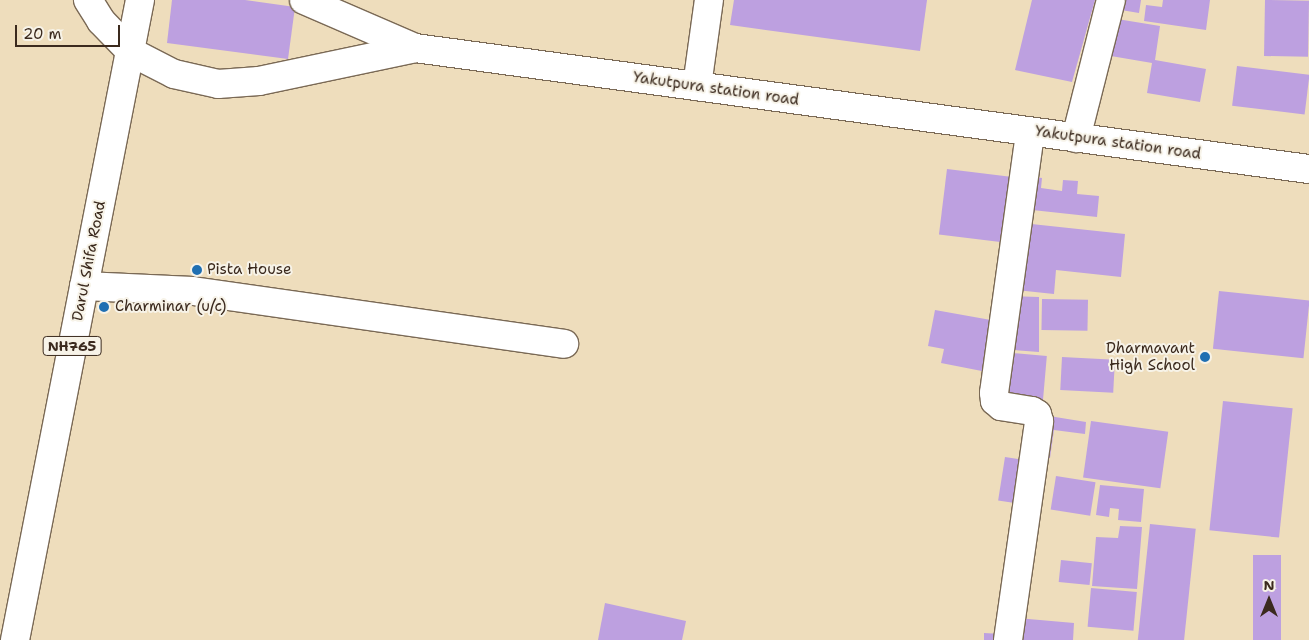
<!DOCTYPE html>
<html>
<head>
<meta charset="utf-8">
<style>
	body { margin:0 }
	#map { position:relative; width:1309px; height:640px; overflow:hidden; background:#eeddbc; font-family:"Shantell Sans",sans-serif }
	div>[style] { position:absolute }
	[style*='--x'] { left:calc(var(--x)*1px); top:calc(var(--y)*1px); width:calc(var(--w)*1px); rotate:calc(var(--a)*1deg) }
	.building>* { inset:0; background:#bda0e0; transform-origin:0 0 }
	.roads { filter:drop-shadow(1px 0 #7a6955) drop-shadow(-1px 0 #7a6955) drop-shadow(0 1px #7a6955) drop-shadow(0 -1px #7a6955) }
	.street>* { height:28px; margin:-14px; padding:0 14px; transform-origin:14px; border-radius:14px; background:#fff }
	.secondary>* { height:28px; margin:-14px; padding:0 14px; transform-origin:14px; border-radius:14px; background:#fff }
	.highway>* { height:28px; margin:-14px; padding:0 14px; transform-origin:14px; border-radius:14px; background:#fff }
	.dots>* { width:14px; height:14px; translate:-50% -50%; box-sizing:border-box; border:2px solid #f7f3e8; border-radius:50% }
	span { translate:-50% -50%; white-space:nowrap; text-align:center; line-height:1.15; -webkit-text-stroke:4px #f7f3e8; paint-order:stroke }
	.shield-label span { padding:1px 4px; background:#f7f3e8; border:1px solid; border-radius:4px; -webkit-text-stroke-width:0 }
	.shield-label { font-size:14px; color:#3b2a1e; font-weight:700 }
	.street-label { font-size:15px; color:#3b2a1e }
	.poi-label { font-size:15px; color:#3b2a1e }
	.left { translate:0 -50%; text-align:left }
	.right { translate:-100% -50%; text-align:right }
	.north { position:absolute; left:1244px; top:575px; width:50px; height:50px; -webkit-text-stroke:4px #f7f3e8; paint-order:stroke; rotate:0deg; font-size:14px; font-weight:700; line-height:20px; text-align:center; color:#3b2a1e }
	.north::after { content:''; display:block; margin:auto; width:18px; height:22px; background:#3b2a1e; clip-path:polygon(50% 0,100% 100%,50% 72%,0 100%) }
	.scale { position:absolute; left:15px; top:25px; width:105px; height:22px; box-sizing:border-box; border:2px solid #3b2a1e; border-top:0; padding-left:6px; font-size:15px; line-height:18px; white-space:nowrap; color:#3b2a1e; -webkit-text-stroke:4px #f7f3e8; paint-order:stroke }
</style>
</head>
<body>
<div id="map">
	<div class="building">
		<div style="clip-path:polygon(172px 0,245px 0,295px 7px,288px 59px,167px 43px)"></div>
		<div style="clip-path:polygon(734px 0,927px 0,920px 51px,730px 25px)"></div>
		<div style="clip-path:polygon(1032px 0,1095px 0,1072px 82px,1015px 70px)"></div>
		<div style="clip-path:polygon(1123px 0,1141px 0,1139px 13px,1121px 10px)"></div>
		<div style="clip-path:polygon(1163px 0,1210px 0,1206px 30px,1144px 21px,1146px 5px,1162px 7px)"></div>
		<div style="left:1265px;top:0;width:44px;height:56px;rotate:1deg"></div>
		<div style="clip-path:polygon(1111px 18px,1160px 26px,1155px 60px,1206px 69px,1200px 102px,1147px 93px,1152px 63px,1105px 55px)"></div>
		<div style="left:1237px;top:66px;width:73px;height:40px;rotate:7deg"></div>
		<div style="left:947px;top:169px;width:68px;height:66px;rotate:7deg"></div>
		<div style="clip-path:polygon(1027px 176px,1042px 178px,1041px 188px,1062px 191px,1063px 180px,1078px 181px,1077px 194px,1099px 196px,1097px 217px,1023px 209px)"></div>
		<div style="clip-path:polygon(1022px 223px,1125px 234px,1121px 277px,1056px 270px,1054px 294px,1016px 290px)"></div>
		<div style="left:1219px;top:291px;width:91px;height:58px;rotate:6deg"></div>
		<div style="clip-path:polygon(1010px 296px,1039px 297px,1039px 352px,1002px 349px)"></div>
		<div style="left:1042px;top:299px;width:46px;height:31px;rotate:1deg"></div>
		<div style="clip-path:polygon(935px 310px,1002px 322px,992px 373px,941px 363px,944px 349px,928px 346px)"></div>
		<div style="left:1001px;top:352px;width:46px;height:45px;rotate:5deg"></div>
		<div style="left:1062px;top:357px;width:53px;height:33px;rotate:3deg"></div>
		<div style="left:1223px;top:401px;width:70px;height:130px;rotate:6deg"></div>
		<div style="clip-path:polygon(1043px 415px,1086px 422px,1085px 434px,1054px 430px,1050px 458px,1037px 456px)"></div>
		<div style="left:1091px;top:421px;width:78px;height:57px;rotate:8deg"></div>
		<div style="left:1005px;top:457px;width:26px;height:44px;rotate:9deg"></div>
		<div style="left:1056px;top:476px;width:40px;height:34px;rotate:9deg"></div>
		<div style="clip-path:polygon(1100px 485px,1144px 489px,1141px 522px,1118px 520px,1119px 509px,1110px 508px,1109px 517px,1096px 515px)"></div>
		<div style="left:1150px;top:524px;width:46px;height:117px;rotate:6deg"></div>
		<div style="clip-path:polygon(1120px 526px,1142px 527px,1137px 589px,1092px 586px,1096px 537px,1118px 538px)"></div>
		<div style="left:1253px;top:555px;width:28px;height:85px"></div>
		<div style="left:1061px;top:560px;width:31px;height:22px;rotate:6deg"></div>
		<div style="left:1091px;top:588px;width:46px;height:39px;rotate:5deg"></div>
		<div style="clip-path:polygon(605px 603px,686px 621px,682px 640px,598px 640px)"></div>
		<div style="clip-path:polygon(1017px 618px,1074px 623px,1073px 640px,1015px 640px)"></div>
		<div style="clip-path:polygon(984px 633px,1002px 634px,1002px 640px,984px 640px)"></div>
	</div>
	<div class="roads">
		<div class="street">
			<div style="--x:697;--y:86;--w:87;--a:-82.1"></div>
			<div style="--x:1076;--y:138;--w:142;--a:-75.8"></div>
			<div style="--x:84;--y:286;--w:109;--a:2.6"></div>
			<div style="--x:193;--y:291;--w:375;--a:8.1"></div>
			<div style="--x:1008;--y:640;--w:221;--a:-81.9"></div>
			<div style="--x:1039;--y:421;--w:7;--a:-106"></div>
			<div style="--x:1037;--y:414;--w:6;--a:-149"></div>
			<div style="--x:1032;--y:411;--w:31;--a:-171"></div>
			<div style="--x:1001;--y:406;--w:8;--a:-140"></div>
			<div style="--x:995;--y:401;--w:8;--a:-97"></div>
			<div style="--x:994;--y:393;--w:263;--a:-82.1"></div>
		</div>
		<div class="secondary">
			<div style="--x:304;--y:0;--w:121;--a:23.4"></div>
			<div style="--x:131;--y:52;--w:48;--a:27.1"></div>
			<div style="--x:174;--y:74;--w:45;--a:12.8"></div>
			<div style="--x:218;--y:84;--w:41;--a:-4.2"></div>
			<div style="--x:259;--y:81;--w:159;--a:-11.9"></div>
			<div style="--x:415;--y:48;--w:902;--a:7.71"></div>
		</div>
		<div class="highway">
			<div style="--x:88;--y:0;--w:25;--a:58"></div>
			<div style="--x:101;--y:21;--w:43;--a:45.9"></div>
			<div style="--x:15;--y:640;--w:652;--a:-78.95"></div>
		</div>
	</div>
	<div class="dots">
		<div style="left:197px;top:270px;background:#1f6fb2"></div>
		<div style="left:104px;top:307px;background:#1f6fb2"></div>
		<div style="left:1205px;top:357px;background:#1f6fb2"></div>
	</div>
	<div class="shield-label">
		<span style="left:72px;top:346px">NH765</span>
	</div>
	<div class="street-label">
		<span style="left:716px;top:89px;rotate:8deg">Yakutpura station road</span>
		<span style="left:1118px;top:143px;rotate:8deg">Yakutpura station road</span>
		<span style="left:89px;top:261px;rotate:-79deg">Darul Shifa Road</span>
	</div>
	<div class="poi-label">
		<span class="left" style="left:207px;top:270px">Pista House</span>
		<span class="left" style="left:115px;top:307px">Charminar (u/c)</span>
		<span class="right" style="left:1195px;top:357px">Dharmavant<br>High School</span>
	</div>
	<div class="north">N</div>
	<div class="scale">20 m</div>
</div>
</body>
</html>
